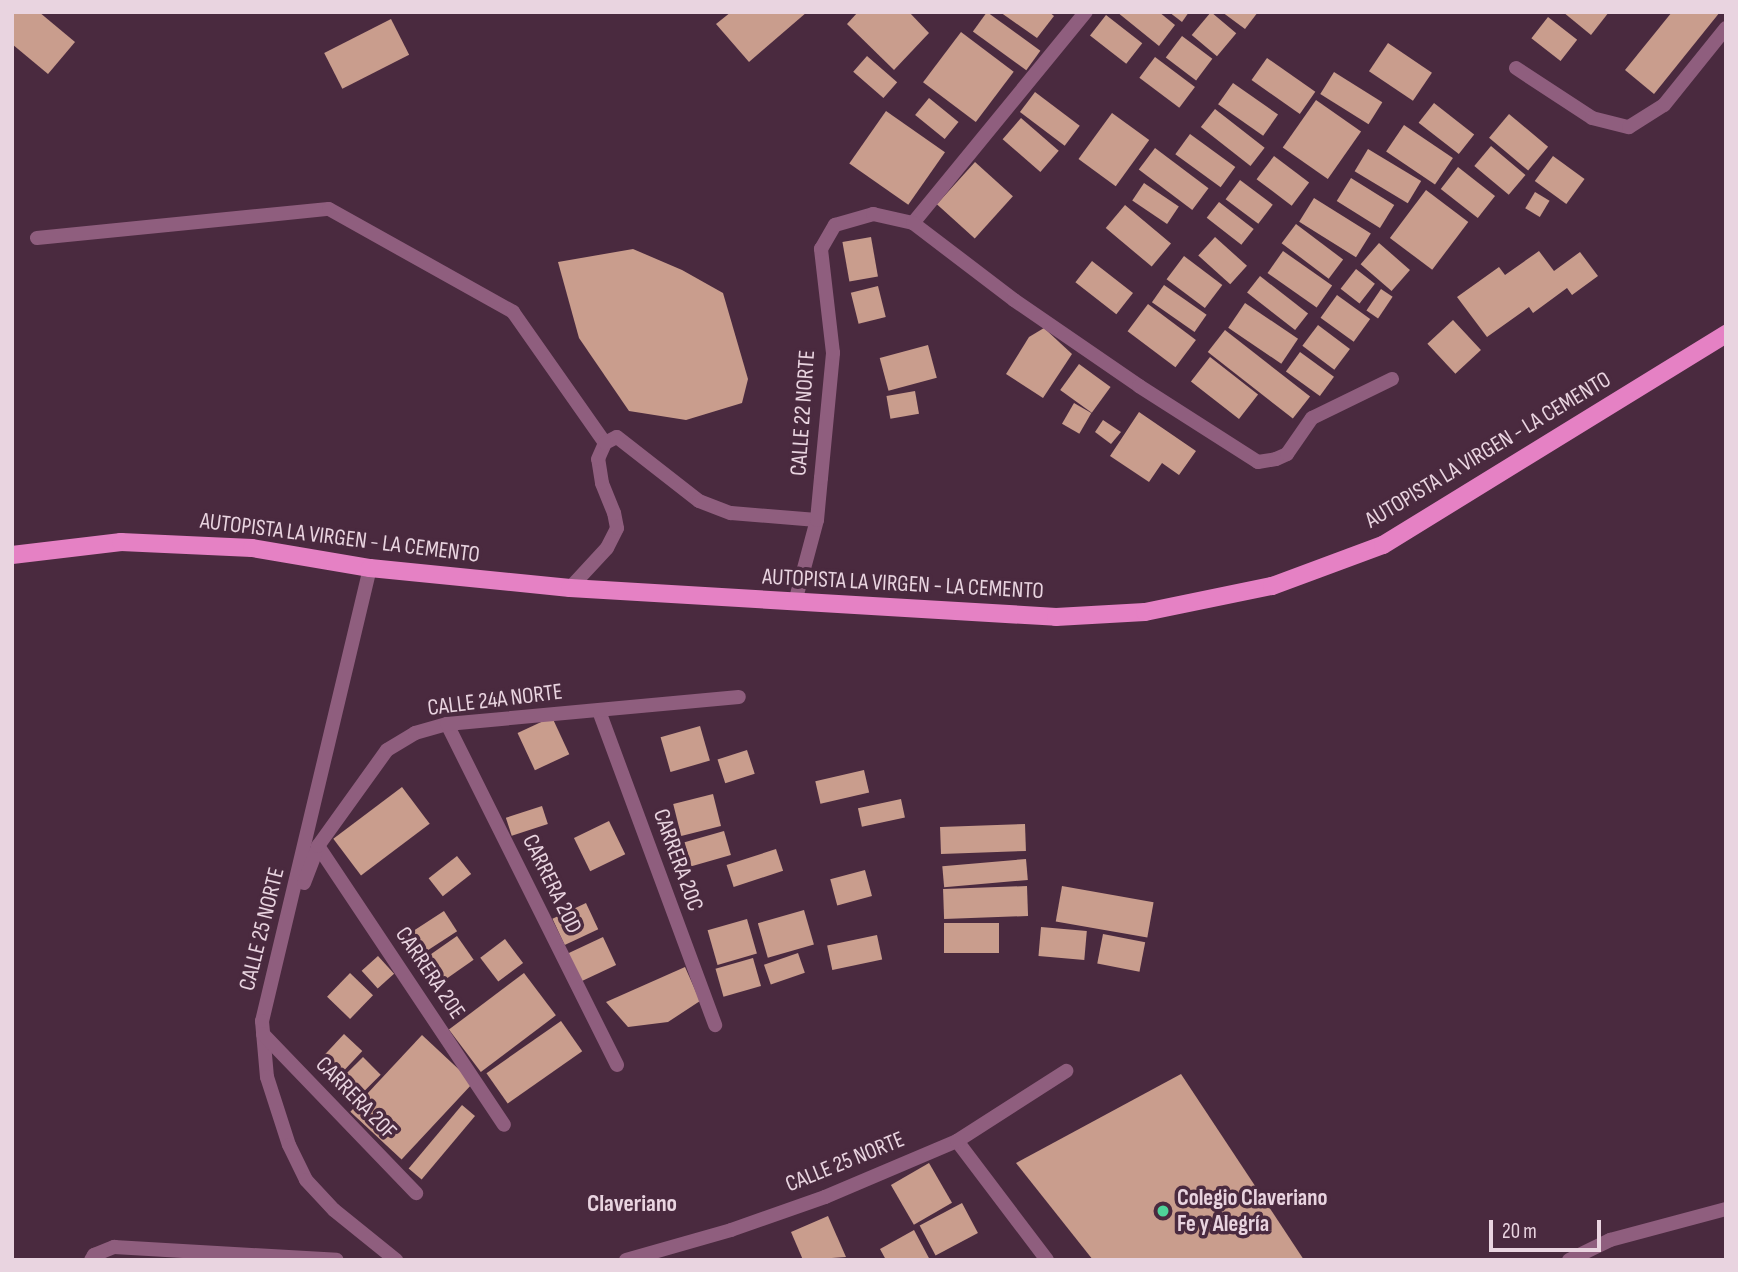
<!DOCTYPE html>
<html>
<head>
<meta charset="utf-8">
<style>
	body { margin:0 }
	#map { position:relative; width:1738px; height:1272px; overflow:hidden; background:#4a2a3f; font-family:"Sofia Sans Condensed",sans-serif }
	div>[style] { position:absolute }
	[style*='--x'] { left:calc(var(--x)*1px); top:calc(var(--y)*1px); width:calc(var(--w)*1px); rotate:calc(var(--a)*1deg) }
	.building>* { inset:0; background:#c99d8d; transform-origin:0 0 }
	.service>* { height:14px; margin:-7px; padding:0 7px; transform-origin:7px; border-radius:7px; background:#8f5e7e }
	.minor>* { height:14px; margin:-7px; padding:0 7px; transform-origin:7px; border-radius:7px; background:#8f5e7e }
	.primary>* { height:18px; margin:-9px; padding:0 9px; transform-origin:9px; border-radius:9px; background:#e581c4 }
	.dots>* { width:19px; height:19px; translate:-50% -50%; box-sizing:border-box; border:4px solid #4a2a3f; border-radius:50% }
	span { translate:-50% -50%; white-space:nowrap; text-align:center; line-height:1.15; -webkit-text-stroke:7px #4a2a3f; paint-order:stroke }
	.street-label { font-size:23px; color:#e9d4e0 }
	.poi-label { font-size:23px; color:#e9d4e0; font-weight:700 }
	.left { translate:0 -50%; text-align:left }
	.neighbourhood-label { font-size:24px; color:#e9d4e0; font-weight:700 }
	.frame { position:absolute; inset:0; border:14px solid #e9d4e0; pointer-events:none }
	.scale { position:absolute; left:1489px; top:1220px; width:112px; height:32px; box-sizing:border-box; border:4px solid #e9d4e0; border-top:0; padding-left:9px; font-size:21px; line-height:24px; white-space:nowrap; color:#e9d4e0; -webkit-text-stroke:5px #4a2a3f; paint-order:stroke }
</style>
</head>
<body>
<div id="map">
	<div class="building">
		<div style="clip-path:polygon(12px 12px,39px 12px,75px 42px,48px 74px,12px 44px)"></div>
		<div style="clip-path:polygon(731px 12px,807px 12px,749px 62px,716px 24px)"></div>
		<div style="clip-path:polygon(858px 12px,909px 12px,929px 33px,894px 70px,847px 24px)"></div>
		<div style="left:987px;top:12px;width:66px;height:24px;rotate:36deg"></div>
		<div style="clip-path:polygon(1000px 12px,1049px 12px,1054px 16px,1037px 38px)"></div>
		<div style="clip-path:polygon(1117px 12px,1159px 12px,1175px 25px,1159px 46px)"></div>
		<div style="clip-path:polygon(1169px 12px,1189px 12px,1182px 22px)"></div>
		<div style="left:1211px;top:12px;width:33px;height:30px;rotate:40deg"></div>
		<div style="clip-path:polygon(1222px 12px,1258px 12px,1245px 29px)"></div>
		<div style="clip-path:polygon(1563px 12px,1609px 12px,1591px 35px)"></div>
		<div style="clip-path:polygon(1672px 12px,1720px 12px,1654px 94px,1625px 70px)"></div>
		<div style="left:1106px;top:15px;width:46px;height:26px;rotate:38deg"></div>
		<div style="left:1548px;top:17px;width:37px;height:27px;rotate:38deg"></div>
		<div style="left:391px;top:19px;width:40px;height:75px;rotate:63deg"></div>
		<div style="left:961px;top:32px;width:66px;height:63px;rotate:37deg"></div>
		<div style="left:1182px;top:36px;width:38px;height:27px;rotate:37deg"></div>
		<div style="left:1388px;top:43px;width:53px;height:34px;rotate:34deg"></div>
		<div style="left:867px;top:56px;width:40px;height:21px;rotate:41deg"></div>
		<div style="left:1155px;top:57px;width:50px;height:26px;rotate:37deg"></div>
		<div style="left:1267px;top:58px;width:59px;height:27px;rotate:35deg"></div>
		<div style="left:1334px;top:72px;width:57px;height:26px;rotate:32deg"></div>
		<div style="left:1233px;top:83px;width:55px;height:26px;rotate:35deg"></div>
		<div style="left:1035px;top:92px;width:56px;height:25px;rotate:37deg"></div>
		<div style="left:929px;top:98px;width:38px;height:22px;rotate:39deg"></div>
		<div style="left:1316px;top:100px;width:55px;height:58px;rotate:35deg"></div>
		<div style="left:1434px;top:103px;width:51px;height:25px;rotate:38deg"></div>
		<div style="left:1215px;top:109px;width:63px;height:23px;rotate:38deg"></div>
		<div style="left:886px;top:111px;width:72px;height:64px;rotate:35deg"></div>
		<div style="left:1112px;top:113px;width:46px;height:57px;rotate:36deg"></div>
		<div style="left:1509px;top:114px;width:51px;height:31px;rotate:40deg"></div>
		<div style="left:1021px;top:118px;width:50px;height:28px;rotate:41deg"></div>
		<div style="left:1404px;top:125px;width:59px;height:32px;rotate:34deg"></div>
		<div style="left:1190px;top:134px;width:56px;height:25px;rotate:36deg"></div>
		<div style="left:1491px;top:146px;width:45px;height:26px;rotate:40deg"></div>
		<div style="left:1155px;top:148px;width:67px;height:27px;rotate:37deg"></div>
		<div style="left:1368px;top:149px;width:62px;height:26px;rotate:31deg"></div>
		<div style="left:1274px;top:156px;width:44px;height:29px;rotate:37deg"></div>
		<div style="left:1553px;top:156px;width:39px;height:31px;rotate:36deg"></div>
		<div style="left:975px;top:162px;width:51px;height:57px;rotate:42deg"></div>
		<div style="left:1458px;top:167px;width:47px;height:28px;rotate:38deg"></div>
		<div style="left:1351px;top:178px;width:51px;height:27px;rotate:32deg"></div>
		<div style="left:1240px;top:180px;width:41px;height:24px;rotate:37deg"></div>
		<div style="left:1144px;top:183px;width:42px;height:21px;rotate:34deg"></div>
		<div style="left:1426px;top:190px;width:53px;height:60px;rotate:37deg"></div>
		<div style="left:1535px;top:192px;width:17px;height:19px;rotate:31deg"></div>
		<div style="left:1314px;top:198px;width:67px;height:28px;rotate:32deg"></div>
		<div style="left:1219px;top:202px;width:44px;height:20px;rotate:38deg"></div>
		<div style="left:1125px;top:205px;width:60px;height:30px;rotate:40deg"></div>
		<div style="left:1296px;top:224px;width:59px;height:24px;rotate:37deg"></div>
		<div style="left:871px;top:237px;width:40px;height:29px;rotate:80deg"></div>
		<div style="left:1215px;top:237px;width:43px;height:25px;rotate:42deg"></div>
		<div style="left:1379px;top:243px;width:41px;height:28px;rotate:41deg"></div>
		<div style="clip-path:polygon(633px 249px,682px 270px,723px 293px,748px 379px,742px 403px,686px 420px,629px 411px,579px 338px,558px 262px)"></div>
		<div style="left:1283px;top:251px;width:60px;height:27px;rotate:35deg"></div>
		<div style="clip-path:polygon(1539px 251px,1554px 271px,1580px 252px,1598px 276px,1572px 295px,1567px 288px,1533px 313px,1529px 307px,1487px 337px,1457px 297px,1499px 267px,1505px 275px)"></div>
		<div style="left:1184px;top:256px;width:48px;height:29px;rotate:37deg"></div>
		<div style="left:1092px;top:261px;width:52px;height:27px;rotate:38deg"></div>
		<div style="left:1356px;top:269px;width:24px;height:25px;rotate:38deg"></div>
		<div style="left:1260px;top:276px;width:61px;height:21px;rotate:38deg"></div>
		<div style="left:1164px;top:285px;width:52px;height:21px;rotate:35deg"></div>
		<div style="left:878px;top:286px;width:32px;height:28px;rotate:76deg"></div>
		<div style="left:1381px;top:289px;width:14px;height:26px;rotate:34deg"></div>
		<div style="left:1337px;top:295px;width:41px;height:28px;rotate:36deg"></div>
		<div style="left:1245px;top:303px;width:64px;height:30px;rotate:34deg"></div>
		<div style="left:1148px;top:304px;width:60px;height:34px;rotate:37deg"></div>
		<div style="left:1453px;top:320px;width:41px;height:35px;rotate:47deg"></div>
		<div style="left:1318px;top:325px;width:40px;height:26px;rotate:37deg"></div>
		<div style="clip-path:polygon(1044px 328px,1072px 354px,1043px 398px,1006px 374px,1029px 337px)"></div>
		<div style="left:1225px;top:330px;width:108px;height:28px;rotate:38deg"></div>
		<div style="left:928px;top:345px;width:34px;height:50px;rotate:75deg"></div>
		<div style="left:1300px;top:352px;width:42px;height:24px;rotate:36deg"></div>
		<div style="left:1210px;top:357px;width:61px;height:31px;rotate:38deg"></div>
		<div style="left:1079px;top:364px;width:39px;height:32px;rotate:36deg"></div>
		<div style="left:915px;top:391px;width:23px;height:29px;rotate:80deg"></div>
		<div style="left:1074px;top:403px;width:20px;height:24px;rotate:30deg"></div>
		<div style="clip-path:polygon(1139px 412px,1196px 451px,1179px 475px,1162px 463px,1149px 482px,1110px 456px)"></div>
		<div style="clip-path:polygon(1103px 420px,1121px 432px,1111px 444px,1095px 432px)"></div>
		<div style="left:552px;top:717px;width:41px;height:38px;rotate:65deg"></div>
		<div style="left:700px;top:726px;width:36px;height:41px;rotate:74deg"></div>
		<div style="left:747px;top:750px;width:25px;height:31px;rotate:72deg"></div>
		<div style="left:864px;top:770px;width:23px;height:50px;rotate:77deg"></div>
		<div style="left:402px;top:787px;width:46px;height:86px;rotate:53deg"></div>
		<div style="left:713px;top:794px;width:33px;height:41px;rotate:76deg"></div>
		<div style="left:901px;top:799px;width:19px;height:44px;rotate:78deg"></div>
		<div style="left:542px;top:806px;width:19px;height:38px;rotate:72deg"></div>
		<div style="left:609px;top:821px;width:37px;height:39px;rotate:64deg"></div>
		<div style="left:1025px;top:824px;width:27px;height:85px;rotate:88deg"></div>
		<div style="left:724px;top:831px;width:25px;height:41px;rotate:74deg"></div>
		<div style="left:776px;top:849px;width:23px;height:52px;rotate:72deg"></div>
		<div style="left:457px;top:856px;width:23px;height:36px;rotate:52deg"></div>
		<div style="left:1026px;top:859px;width:21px;height:84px;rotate:85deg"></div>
		<div style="left:865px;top:870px;width:27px;height:36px;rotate:75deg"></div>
		<div style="left:1027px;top:886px;width:30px;height:84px;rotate:88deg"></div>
		<div style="left:1062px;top:886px;width:93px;height:36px;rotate:10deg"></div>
		<div style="left:586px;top:903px;width:29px;height:37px;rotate:65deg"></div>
		<div style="left:804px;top:910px;width:36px;height:48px;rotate:74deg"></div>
		<div style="left:444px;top:911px;width:24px;height:45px;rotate:57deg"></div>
		<div style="left:747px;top:919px;width:36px;height:41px;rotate:74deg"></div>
		<div style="left:944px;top:923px;width:55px;height:30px"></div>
		<div style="left:1041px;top:927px;width:46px;height:29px;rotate:5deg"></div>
		<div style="left:1103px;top:934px;width:43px;height:30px;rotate:11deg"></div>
		<div style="left:877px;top:935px;width:25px;height:51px;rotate:78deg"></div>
		<div style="left:457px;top:936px;width:29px;height:45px;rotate:55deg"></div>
		<div style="left:603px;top:937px;width:31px;height:40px;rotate:65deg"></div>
		<div style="left:505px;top:939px;width:30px;height:31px;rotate:53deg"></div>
		<div style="left:798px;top:953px;width:21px;height:36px;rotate:71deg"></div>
		<div style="left:378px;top:956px;width:24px;height:22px;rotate:48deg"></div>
		<div style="left:753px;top:958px;width:29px;height:39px;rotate:74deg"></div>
		<div style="clip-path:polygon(685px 967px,700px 1001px,668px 1022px,628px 1027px,606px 1002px)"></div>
		<div style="left:350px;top:973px;width:32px;height:33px;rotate:44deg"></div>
		<div style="left:524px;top:973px;width:53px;height:94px;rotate:53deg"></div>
		<div style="left:561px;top:1021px;width:37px;height:91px;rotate:55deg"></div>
		<div style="left:344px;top:1034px;width:25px;height:38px;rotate:43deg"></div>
		<div style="left:422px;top:1035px;width:70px;height:105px;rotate:43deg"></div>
		<div style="left:363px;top:1057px;width:25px;height:33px;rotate:45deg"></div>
		<div style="clip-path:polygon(1181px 1074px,1304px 1260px,1093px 1260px,1016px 1163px)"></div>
		<div style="left:462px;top:1105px;width:17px;height:83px;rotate:40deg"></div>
		<div style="left:929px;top:1163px;width:46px;height:44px;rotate:60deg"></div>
		<div style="left:962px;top:1203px;width:34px;height:48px;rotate:62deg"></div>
		<div style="clip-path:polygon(828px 1216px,846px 1257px,803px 1260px,791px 1232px)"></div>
		<div style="clip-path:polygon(914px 1230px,930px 1260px,886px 1260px,880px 1249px)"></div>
	</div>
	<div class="service">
		<div style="--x:37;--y:238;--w:293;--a:-5.7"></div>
		<div style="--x:329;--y:209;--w:211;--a:29.2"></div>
		<div style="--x:513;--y:312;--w:160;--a:54.9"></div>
		<div style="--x:570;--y:588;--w:54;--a:-47.2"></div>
		<div style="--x:607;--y:548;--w:22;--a:-63"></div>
		<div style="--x:617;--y:528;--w:15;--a:-101"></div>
		<div style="--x:614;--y:513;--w:32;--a:-112"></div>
		<div style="--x:602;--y:483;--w:24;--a:-99"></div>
		<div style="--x:598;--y:459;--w:17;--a:-66"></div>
		<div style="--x:605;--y:443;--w:13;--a:-27"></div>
		<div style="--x:617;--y:437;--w:104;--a:38"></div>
		<div style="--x:699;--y:501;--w:34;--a:21"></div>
		<div style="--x:731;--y:513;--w:86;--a:4.7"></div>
	</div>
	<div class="minor">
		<div style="--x:1516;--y:68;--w:91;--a:33.3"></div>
		<div style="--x:1592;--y:118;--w:38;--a:14"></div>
		<div style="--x:1629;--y:127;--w:41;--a:-32.2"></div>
		<div style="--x:1664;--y:105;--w:99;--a:-51.2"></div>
		<div style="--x:913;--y:223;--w:273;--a:-50.7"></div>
		<div style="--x:370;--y:568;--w:466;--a:103.4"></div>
		<div style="--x:262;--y:1021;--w:56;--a:84.9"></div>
		<div style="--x:267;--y:1077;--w:71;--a:72.1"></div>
		<div style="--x:289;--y:1145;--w:39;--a:64"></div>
		<div style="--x:306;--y:1180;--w:41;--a:47"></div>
		<div style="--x:334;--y:1210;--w:80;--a:38.9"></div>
		<div style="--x:795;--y:602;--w:85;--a:-75"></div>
		<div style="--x:817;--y:520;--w:42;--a:-84.6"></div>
		<div style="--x:821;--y:478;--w:126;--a:-84.5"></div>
		<div style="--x:833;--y:353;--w:105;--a:-96.6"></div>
		<div style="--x:821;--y:249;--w:28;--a:-60"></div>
		<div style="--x:835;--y:225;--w:40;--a:-16"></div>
		<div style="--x:873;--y:214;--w:41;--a:12.7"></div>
		<div style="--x:913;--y:223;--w:127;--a:37.3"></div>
		<div style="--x:1014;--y:300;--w:152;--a:34.5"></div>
		<div style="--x:1139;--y:386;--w:141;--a:32.6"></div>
		<div style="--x:1258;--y:462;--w:18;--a:-9"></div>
		<div style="--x:1276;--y:459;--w:12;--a:-24"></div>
		<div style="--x:1287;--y:454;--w:44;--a:-55.2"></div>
		<div style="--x:1312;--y:418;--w:89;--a:-26"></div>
		<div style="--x:599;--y:711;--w:335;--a:69.7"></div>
		<div style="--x:447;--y:724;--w:381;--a:63.5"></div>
		<div style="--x:318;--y:846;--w:335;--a:56.3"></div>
		<div style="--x:304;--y:883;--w:40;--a:-69"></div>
		<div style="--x:318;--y:846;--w:118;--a:-54.3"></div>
		<div style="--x:387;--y:750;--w:33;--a:-31"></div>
		<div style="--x:415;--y:733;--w:33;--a:-16"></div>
		<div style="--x:447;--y:724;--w:293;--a:-5.3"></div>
		<div style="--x:263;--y:1034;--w:221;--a:46.1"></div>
		<div style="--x:957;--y:1141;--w:149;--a:52.9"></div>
		<div style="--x:91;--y:1260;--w:6;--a:-59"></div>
		<div style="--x:94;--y:1255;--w:22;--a:-22"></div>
		<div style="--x:114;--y:1247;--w:223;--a:3.3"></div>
		<div style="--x:626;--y:1260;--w:109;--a:-15.9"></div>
		<div style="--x:731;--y:1230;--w:100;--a:-19.3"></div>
		<div style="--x:825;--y:1197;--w:143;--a:-23"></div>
		<div style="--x:957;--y:1141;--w:130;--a:-32.7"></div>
		<div style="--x:1569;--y:1260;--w:46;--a:-26"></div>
		<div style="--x:1610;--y:1240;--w:120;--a:-15"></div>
	</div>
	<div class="primary">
		<div style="--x:12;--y:555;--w:110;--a:-6.8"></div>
		<div style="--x:121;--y:542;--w:131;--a:2.6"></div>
		<div style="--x:252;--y:548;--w:120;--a:9.6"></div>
		<div style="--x:370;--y:568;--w:201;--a:5.7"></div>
		<div style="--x:570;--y:588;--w:487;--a:3.4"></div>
		<div style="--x:1056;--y:617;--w:89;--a:-3.2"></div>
		<div style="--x:1145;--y:612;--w:130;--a:-11.6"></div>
		<div style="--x:1272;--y:586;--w:118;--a:-20.3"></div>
		<div style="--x:1383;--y:545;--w:403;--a:-31.6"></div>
	</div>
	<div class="dots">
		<div style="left:1163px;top:1211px;background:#4fd399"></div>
	</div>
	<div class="street-label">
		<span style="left:803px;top:413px;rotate:-86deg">CALLE 22 NORTE</span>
		<span style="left:1488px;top:450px;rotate:-31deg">AUTOPISTA LA VIRGEN - LA CEMENTO</span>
		<span style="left:340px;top:538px;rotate:7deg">AUTOPISTA LA VIRGEN - LA CEMENTO</span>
		<span style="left:903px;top:584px;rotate:3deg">AUTOPISTA LA VIRGEN - LA CEMENTO</span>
		<span style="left:495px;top:700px;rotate:-7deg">CALLE 24A NORTE</span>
		<span style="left:678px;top:860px;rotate:70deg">CARRERA 20C</span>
		<span style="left:552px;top:884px;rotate:64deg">CARRERA 20D</span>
		<span style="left:262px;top:929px;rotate:-76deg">CALLE 25 NORTE</span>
		<span style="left:430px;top:973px;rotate:56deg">CARRERA 20E</span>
		<span style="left:356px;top:1098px;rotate:46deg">CARRERA 20F</span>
		<span style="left:845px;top:1162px;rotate:-22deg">CALLE 25 NORTE</span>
	</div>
	<div class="poi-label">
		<span class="left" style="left:1177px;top:1211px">Colegio Claveriano<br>Fe y Alegría</span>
	</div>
	<div class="neighbourhood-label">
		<span style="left:632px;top:1204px">Claveriano</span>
	</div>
	<div class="frame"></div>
	<div class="scale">20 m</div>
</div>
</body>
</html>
